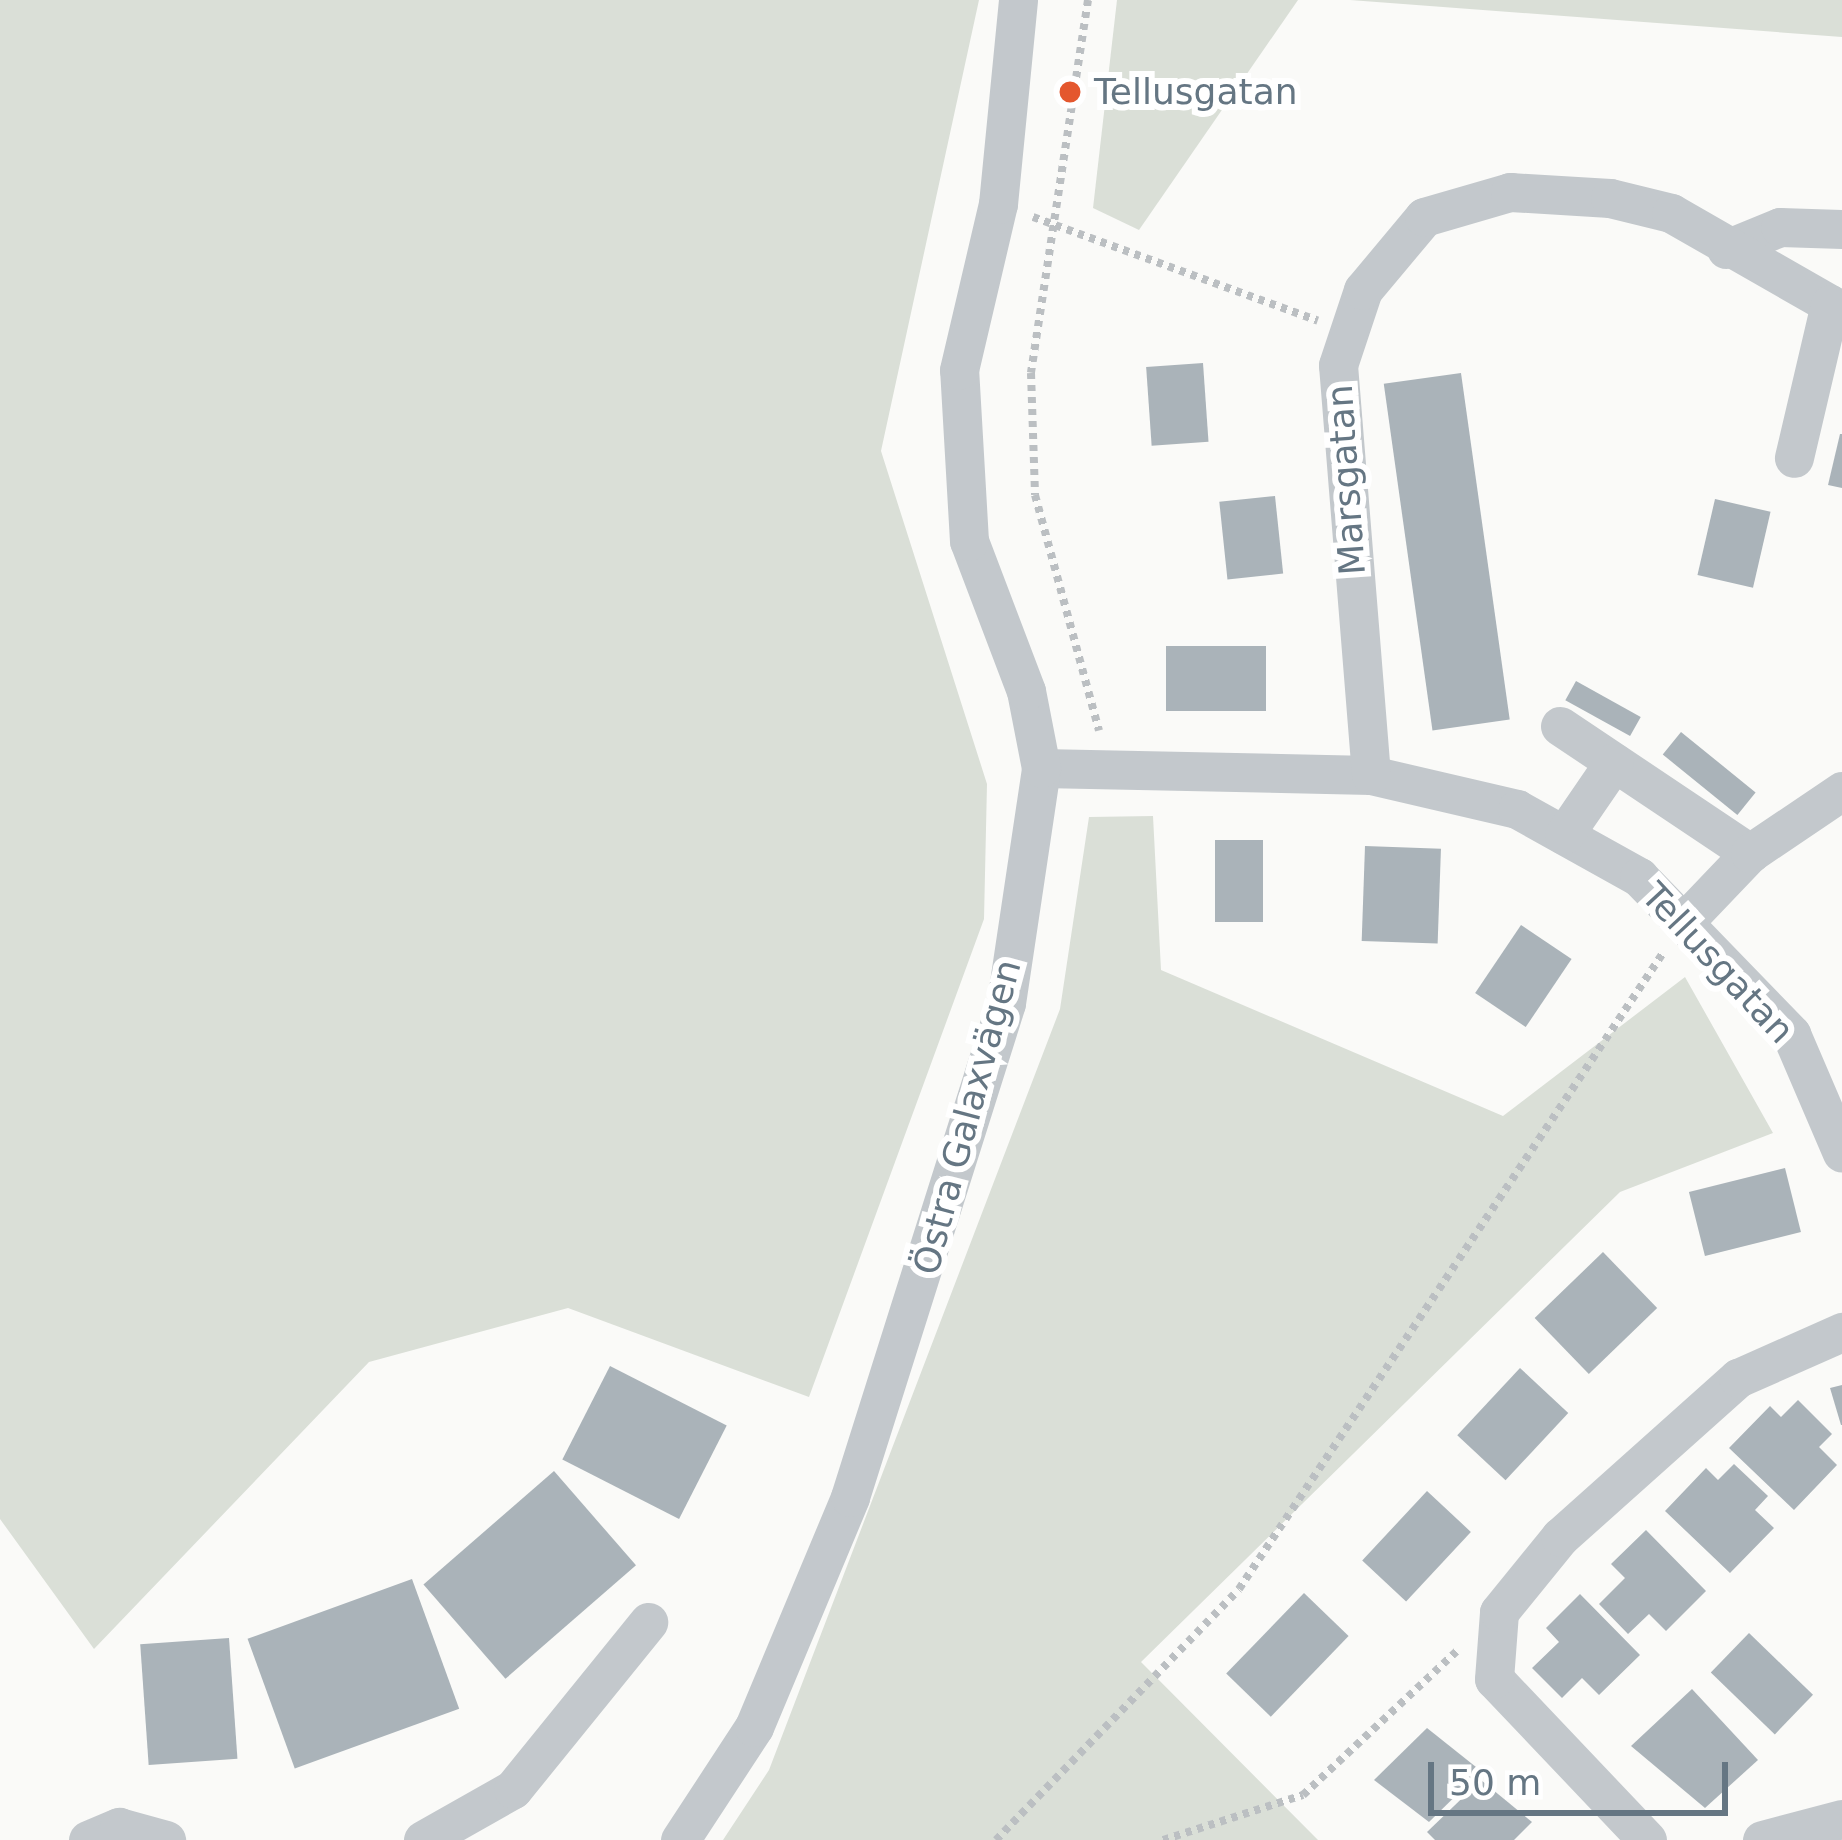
<!DOCTYPE html>
<html>
<head>
<meta charset="utf-8">
<style>
	body { margin:0 }
	#map { position:relative; width:1842px; height:1840px; overflow:hidden; background:#fafaf8; font-family:"DejaVu Sans",sans-serif }
	div>[style] { position:absolute }
	[style*='--x'] { left:calc(var(--x)*1px); top:calc(var(--y)*1px); width:calc(var(--w)*1px); rotate:calc(var(--a)*1deg) }
	.green>* { inset:0; background:#dadfd7 }
	.building>* { inset:0; background:#aab3b9; transform-origin:0 0 }
	.path>* { height:8px; margin-top:-4px; transform-origin:0; background:repeating-linear-gradient(90deg,#bbbfc2 0 6px,transparent 0 12px) }
	.minor>* { height:39px; margin:-19.5px; padding:0 19.5px; transform-origin:19.5px; border-radius:19.5px; background:#c3c8cc }
	.dots>* { width:33px; height:33px; translate:-50% -50%; box-sizing:border-box; border:6px solid #fff; border-radius:50% }
	span { translate:-50% -50%; white-space:nowrap; text-align:center; line-height:1.15; -webkit-text-stroke:12px #fff; paint-order:stroke }
	.poi-label { font-size:36px; color:#657683 }
	.left { translate:0 -50%; text-align:left }
	.street-label { font-size:36px; color:#657683 }
	.scale { position:absolute; left:1428px; top:1762px; width:300px; height:54px; box-sizing:border-box; border:6px solid #657683; border-top:0; padding-left:15px; font-size:36px; line-height:42px; white-space:nowrap; color:#657683; -webkit-text-stroke:9px #fff; paint-order:stroke }
</style>
</head>
<body>
<div id="map">
	<div class="green">
		<div style="clip-path:polygon(0 0,979px 0,881px 451px,987px 784px,984px 919px,809px 1397px,568px 1308px,369px 1362px,94px 1649px,0 1519px)"></div>
		<div style="clip-path:polygon(1117px 0,1298px 0,1139px 230px,1093px 208px)"></div>
		<div style="clip-path:polygon(1350px 0,1842px 0,1842px 37px)"></div>
		<div style="clip-path:polygon(1153px 816px,1161px 970px,1503px 1116px,1685px 977px,1773px 1133px,1620px 1192px,1141px 1662px,1318px 1840px,723px 1840px,769px 1770px,1060px 1009px,1089px 817px)"></div>
	</div>
	<div class="building">
		<div style="left:1203px;top:363px;width:79px;height:57px;rotate:86deg"></div>
		<div style="left:1461px;top:373px;width:350px;height:78px;rotate:82deg"></div>
		<div style="clip-path:polygon(1840px 434px,1842px 434px,1842px 488px,1828px 485px)"></div>
		<div style="left:1275px;top:496px;width:78px;height:56px;rotate:84deg"></div>
		<div style="left:1715px;top:499px;width:57px;height:78px;rotate:13deg"></div>
		<div style="left:1166px;top:646px;width:100px;height:65px"></div>
		<div style="left:1576px;top:681px;width:74px;height:22px;rotate:29deg"></div>
		<div style="left:1681px;top:732px;width:96px;height:29px;rotate:39deg"></div>
		<div style="left:1215px;top:840px;width:48px;height:82px"></div>
		<div style="left:1365px;top:846px;width:76px;height:95px;rotate:2deg"></div>
		<div style="left:1521px;top:925px;width:61px;height:82px;rotate:34deg"></div>
		<div style="left:1785px;top:1168px;width:66px;height:99px;rotate:76deg"></div>
		<div style="left:1603px;top:1252px;width:78px;height:95px;rotate:46deg"></div>
		<div style="left:610px;top:1366px;width:131px;height:105px;rotate:27deg"></div>
		<div style="left:1520px;top:1368px;width:66px;height:92px;rotate:43deg"></div>
		<div style="clip-path:polygon(1842px 1385px,1842px 1425px,1841px 1425px,1830px 1388px)"></div>
		<div style="clip-path:polygon(1798px 1400px,1832px 1434px,1819px 1447px,1837px 1465px,1794px 1510px,1729px 1448px,1770px 1406px,1781px 1417px)"></div>
		<div style="clip-path:polygon(1734px 1464px,1768px 1496px,1755px 1510px,1774px 1528px,1730px 1573px,1665px 1511px,1706px 1468px,1718px 1480px)"></div>
		<div style="left:554px;top:1471px;width:125px;height:173px;rotate:49deg"></div>
		<div style="left:1427px;top:1491px;width:60px;height:95px;rotate:43deg"></div>
		<div style="clip-path:polygon(1646px 1530px,1706px 1591px,1666px 1631px,1649px 1614px,1628px 1634px,1599px 1604px,1625px 1578px,1611px 1564px)"></div>
		<div style="left:412px;top:1579px;width:138px;height:175px;rotate:70deg"></div>
		<div style="left:1304px;top:1593px;width:62px;height:112px;rotate:44deg"></div>
		<div style="clip-path:polygon(1580px 1594px,1640px 1655px,1599px 1695px,1582px 1678px,1562px 1698px,1532px 1668px,1559px 1642px,1546px 1628px)"></div>
		<div style="left:1749px;top:1633px;width:89px;height:55px;rotate:44deg"></div>
		<div style="left:229px;top:1638px;width:121px;height:89px;rotate:86deg"></div>
		<div style="clip-path:polygon(1692px 1689px,1758px 1760px,1705px 1808px,1631px 1746px)"></div>
		<div style="clip-path:polygon(1427px 1728px,1481px 1771px,1429px 1822px,1374px 1780px)"></div>
		<div style="clip-path:polygon(1481px 1780px,1532px 1822px,1514px 1840px,1435px 1840px,1427px 1832px)"></div>
	</div>
	<div class="path">
		<div style="--x:1088;--y:0;--w:377;--a:98.7"></div>
		<div style="--x:1031;--y:373;--w:122;--a:88.1"></div>
		<div style="--x:1035;--y:495;--w:244;--a:74.8"></div>
		<div style="--x:1033;--y:217;--w:303;--a:20"></div>
		<div style="--x:996;--y:1840;--w:349;--a:-45.9"></div>
		<div style="--x:1239;--y:1589;--w:764;--a:-56.31"></div>
		<div style="--x:1163;--y:1840;--w:147;--a:-17.8"></div>
		<div style="--x:1303;--y:1795;--w:212;--a:-43.1"></div>
	</div>
	<div class="minor">
		<div style="--x:1726;--y:249;--w:58;--a:-22.2"></div>
		<div style="--x:1780;--y:227;--w:62;--a:1.8"></div>
		<div style="--x:1560;--y:726;--w:229;--a:33.8"></div>
		<div style="--x:1041;--y:768;--w:330;--a:1.2"></div>
		<div style="--x:1371;--y:775;--w:150;--a:13.1"></div>
		<div style="--x:1517;--y:809;--w:140;--a:29.1"></div>
		<div style="--x:1639;--y:877;--w:219;--a:45.9"></div>
		<div style="--x:1791;--y:1034;--w:129;--a:66.8"></div>
		<div style="--x:1371;--y:775;--w:411;--a:-94.6"></div>
		<div style="--x:1338;--y:365;--w:79;--a:-71.6"></div>
		<div style="--x:1363;--y:290;--w:95;--a:-50.1"></div>
		<div style="--x:1424;--y:217;--w:90;--a:-16.2"></div>
		<div style="--x:1510;--y:192;--w:100;--a:3.4"></div>
		<div style="--x:1610;--y:198;--w:63;--a:13.8"></div>
		<div style="--x:1671;--y:213;--w:183;--a:29.8"></div>
		<div style="--x:1830;--y:304;--w:158;--a:103.2"></div>
		<div style="--x:1564;--y:835;--w:88;--a:-55.6"></div>
		<div style="--x:1684;--y:922;--w:95;--a:-46.3"></div>
		<div style="--x:1750;--y:853;--w:111;--a:-34"></div>
		<div style="--x:88;--y:1840;--w:34;--a:-23"></div>
		<div style="--x:119;--y:1827;--w:49;--a:15.5"></div>
		<div style="--x:423;--y:1840;--w:103;--a:-29.5"></div>
		<div style="--x:513;--y:1789;--w:215;--a:-51"></div>
		<div style="--x:680;--y:1840;--w:135;--a:-56.8"></div>
		<div style="--x:754;--y:1727;--w:249;--a:-67.3"></div>
		<div style="--x:850;--y:1497;--w:518;--a:-72.47"></div>
		<div style="--x:1006;--y:1003;--w:238;--a:-81.5"></div>
		<div style="--x:1041;--y:768;--w:78;--a:-101"></div>
		<div style="--x:1026;--y:691;--w:160;--a:-110.8"></div>
		<div style="--x:969;--y:541;--w:171;--a:-93.3"></div>
		<div style="--x:959;--y:370;--w:171;--a:-76.8"></div>
		<div style="--x:998;--y:204;--w:205;--a:-84.4"></div>
		<div style="--x:1647;--y:1840;--w:222;--a:-133.5"></div>
		<div style="--x:1494;--y:1679;--w:67;--a:-85.7"></div>
		<div style="--x:1499;--y:1612;--w:97;--a:-50.9"></div>
		<div style="--x:1560;--y:1537;--w:239;--a:-41.8"></div>
		<div style="--x:1738;--y:1378;--w:114;--a:-23.9"></div>
		<div style="--x:1762;--y:1840;--w:83;--a:-14.7"></div>
	</div>
	<div class="dots">
		<div style="left:1070px;top:92px;background:#e4572e"></div>
	</div>
	<div class="poi-label">
		<span class="left" style="left:1094px;top:92px">Tellusgatan</span>
	</div>
	<div class="street-label">
		<span style="left:1346px;top:480px;rotate:-94deg">Marsgatan</span>
		<span style="left:1718px;top:963px;rotate:47deg">Tellusgatan</span>
		<span style="left:967px;top:1117px;rotate:-75deg">Östra Galaxvägen</span>
	</div>
	<div class="scale">50 m</div>
</div>
</body>
</html>
